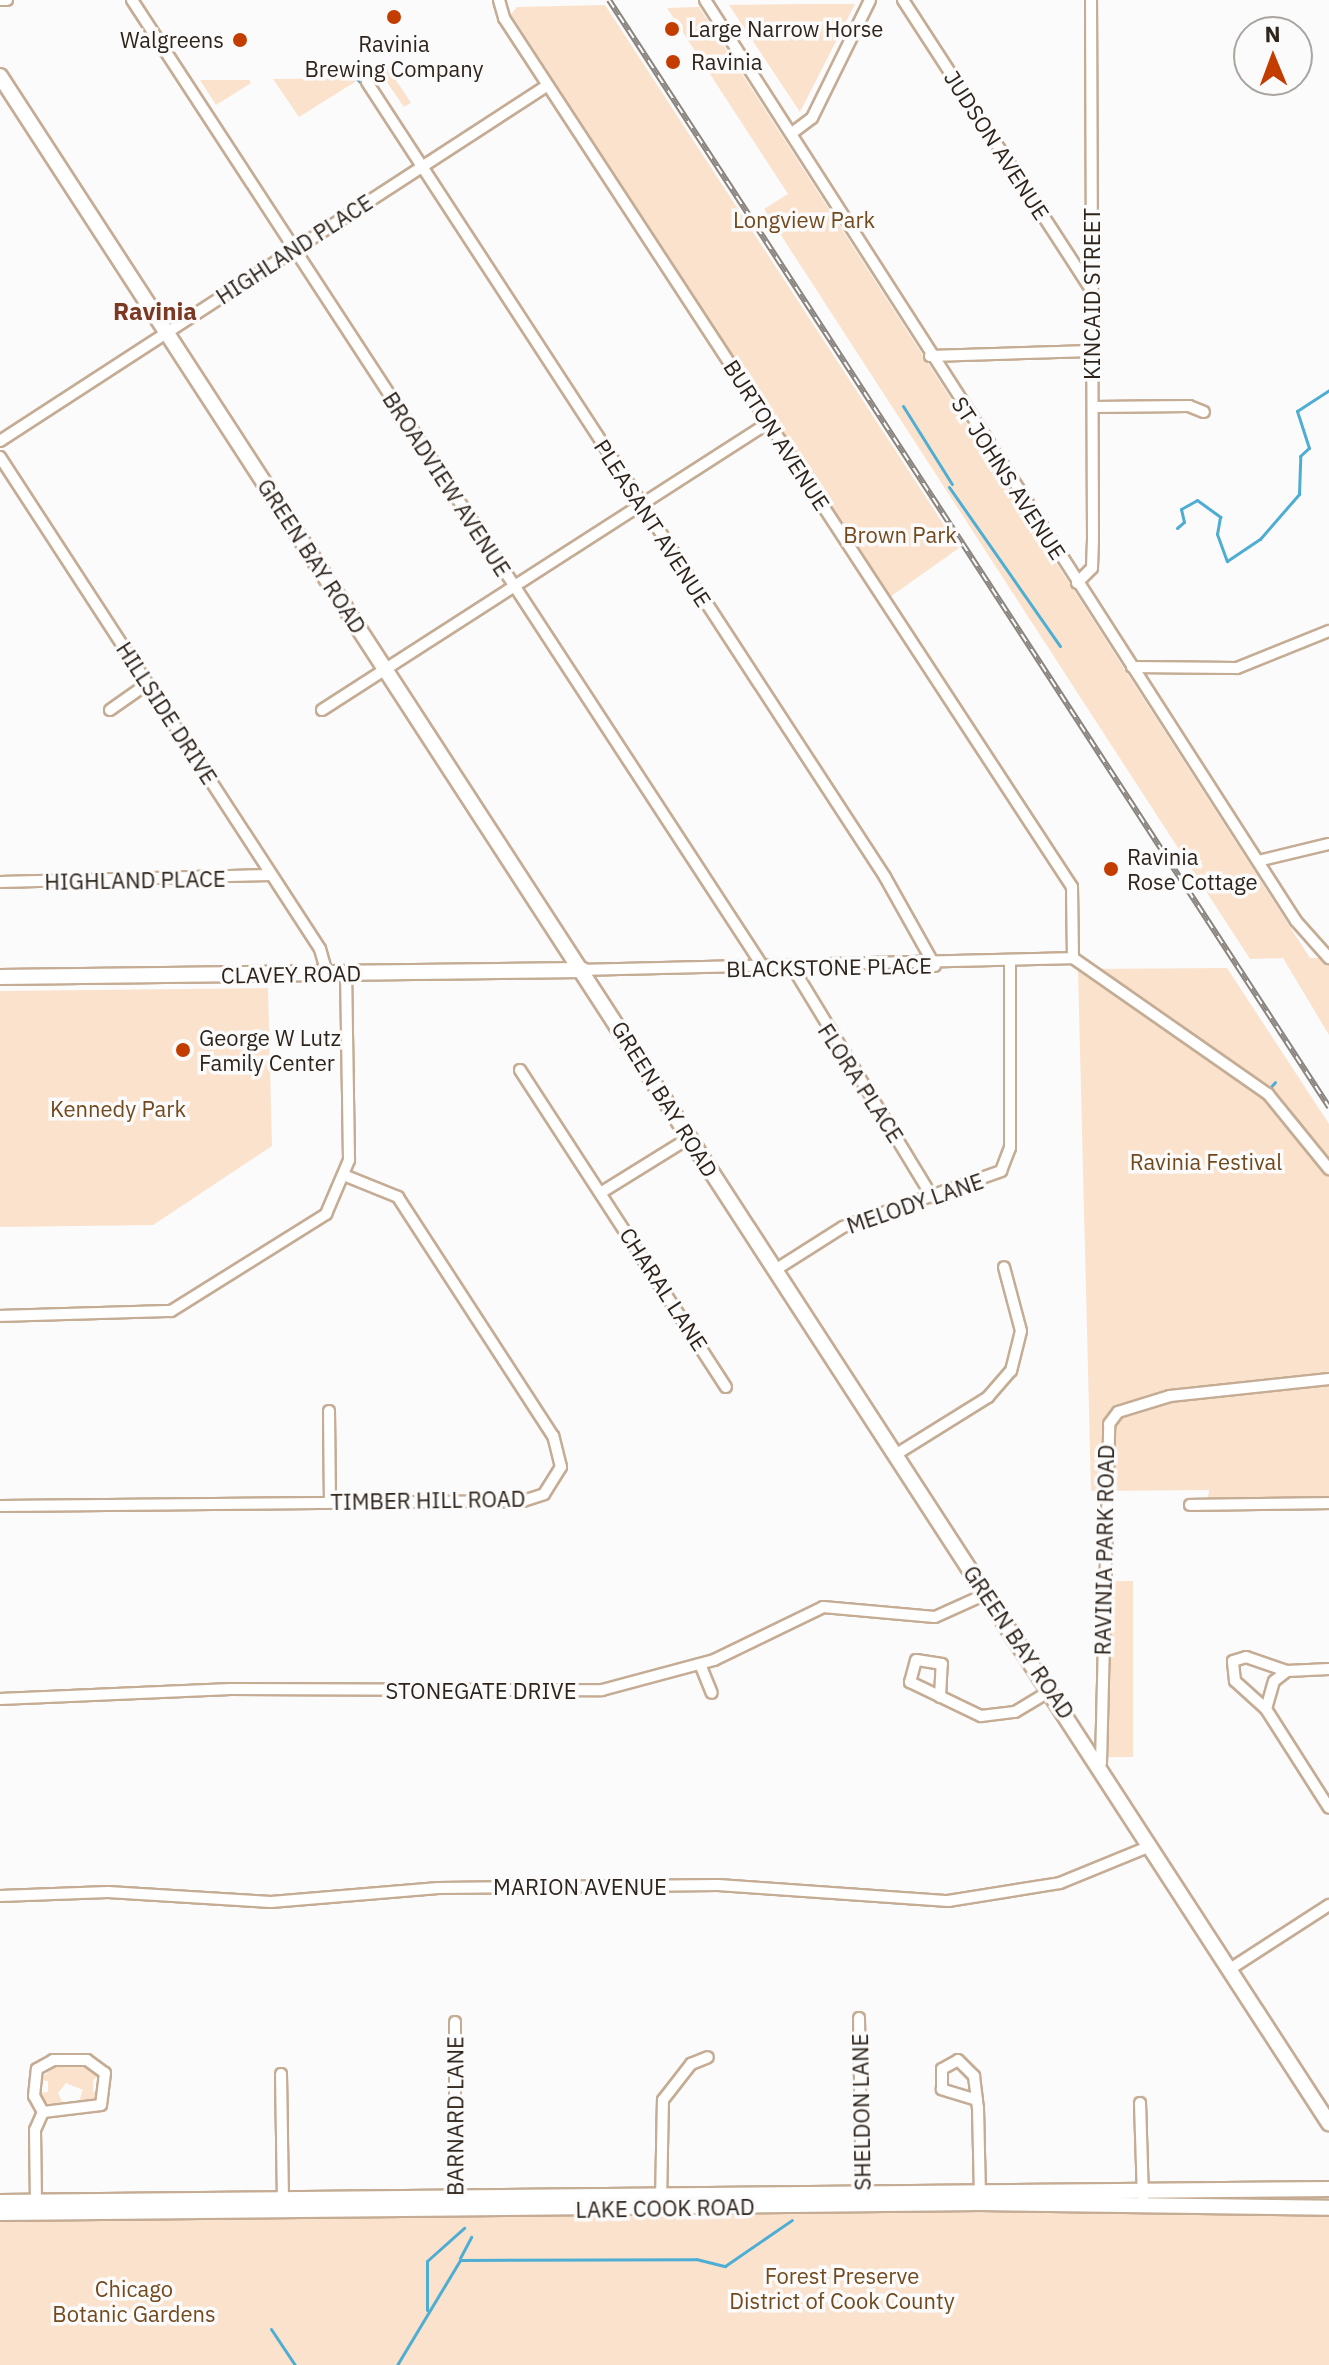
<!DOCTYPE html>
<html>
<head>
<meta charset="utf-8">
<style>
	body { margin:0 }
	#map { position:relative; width:1329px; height:2365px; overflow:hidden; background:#fbfbfb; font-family:"IBM Plex Sans",sans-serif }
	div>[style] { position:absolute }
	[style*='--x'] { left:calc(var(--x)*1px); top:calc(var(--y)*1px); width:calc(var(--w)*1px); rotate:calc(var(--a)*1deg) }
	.green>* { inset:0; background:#fae2cd; transform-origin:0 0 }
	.stream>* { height:3px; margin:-1.5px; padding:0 1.5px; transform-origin:1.5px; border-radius:1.5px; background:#4eadd3 }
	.roads { filter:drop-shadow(2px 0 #c5ac94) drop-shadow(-2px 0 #c5ac94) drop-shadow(0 2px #c5ac94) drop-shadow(0 -2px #c5ac94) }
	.minor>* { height:10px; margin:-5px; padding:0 5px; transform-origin:5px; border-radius:5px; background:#fff }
	.major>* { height:14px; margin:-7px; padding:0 7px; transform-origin:7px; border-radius:7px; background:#fff }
	.rail>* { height:6px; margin-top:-3px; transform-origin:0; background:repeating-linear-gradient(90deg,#fbfbfb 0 9px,#8a847f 0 18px); box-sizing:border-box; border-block:2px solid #8a847f }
	.dots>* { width:22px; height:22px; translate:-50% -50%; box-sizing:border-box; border:4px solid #fbfbfb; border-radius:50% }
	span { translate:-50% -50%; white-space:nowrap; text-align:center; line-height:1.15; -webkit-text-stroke:7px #fbfbfb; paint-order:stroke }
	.poi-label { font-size:22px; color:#2e241b }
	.left { translate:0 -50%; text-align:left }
	.right { translate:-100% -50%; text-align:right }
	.street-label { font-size:22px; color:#2e241b }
	.park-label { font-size:22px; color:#72491c }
	.neighbourhood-label { font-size:24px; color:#7c3822; font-weight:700 }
	.north { position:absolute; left:1233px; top:16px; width:80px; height:80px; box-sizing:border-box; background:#fbfbfb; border:2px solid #a9a5a1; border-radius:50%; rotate:359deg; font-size:22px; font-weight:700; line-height:32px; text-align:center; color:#2e241b }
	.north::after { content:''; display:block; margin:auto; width:28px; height:36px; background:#c43d00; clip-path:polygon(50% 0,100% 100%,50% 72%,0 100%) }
</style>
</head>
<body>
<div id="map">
	<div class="green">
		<div style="clip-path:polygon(855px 4px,800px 112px,729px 5px,808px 4px)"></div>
		<div style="clip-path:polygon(605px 5px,959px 548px,890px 597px,511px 14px,517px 7px)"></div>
		<div style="clip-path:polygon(699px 7px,1310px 958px,1329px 958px,1329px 1035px,1283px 958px,1250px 959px,764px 209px,788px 194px,667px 8px)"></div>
		<div style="clip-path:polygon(398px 65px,390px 71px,411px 103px,404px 107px,377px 68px)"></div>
		<div style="clip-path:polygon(357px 66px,374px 70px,299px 117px,273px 79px,357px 78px)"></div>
		<div style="clip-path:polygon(200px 80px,249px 80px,251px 83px,216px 105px)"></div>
		<div style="clip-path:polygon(1227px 968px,1329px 1124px,1329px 1501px,1208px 1499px,1209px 1490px,1091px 1491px,1078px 969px)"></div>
		<div style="clip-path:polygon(268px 988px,272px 1146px,153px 1225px,0 1227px,0 991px)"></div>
		<div style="left:1109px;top:1581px;width:24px;height:176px"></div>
		<div style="clip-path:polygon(55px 2066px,87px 2066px,99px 2075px,93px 2080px,93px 2092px,102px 2092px,98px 2101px,77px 2107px,83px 2090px,66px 2083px,58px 2093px,64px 2107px,45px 2103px,39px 2093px,48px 2092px,48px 2081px,39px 2080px)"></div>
		<div style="clip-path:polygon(872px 2209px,1329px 2212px,1329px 2365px,0 2365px,0 2216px)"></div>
	</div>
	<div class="stream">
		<div style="--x:353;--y:75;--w:14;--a:45"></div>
		<div style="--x:903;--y:406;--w:92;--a:57.9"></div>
		<div style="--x:949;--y:487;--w:194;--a:55.1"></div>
		<div style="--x:1177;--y:528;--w:9;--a:-41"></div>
		<div style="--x:1184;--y:522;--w:13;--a:-103"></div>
		<div style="--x:1181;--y:509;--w:18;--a:-29"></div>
		<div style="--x:1197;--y:500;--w:29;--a:36"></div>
		<div style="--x:1220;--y:517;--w:17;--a:100"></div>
		<div style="--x:1217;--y:534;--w:29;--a:70"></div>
		<div style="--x:1227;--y:561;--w:40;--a:-34"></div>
		<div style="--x:1260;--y:539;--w:60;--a:-49.1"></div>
		<div style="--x:1299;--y:494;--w:38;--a:-88"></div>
		<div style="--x:1300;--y:456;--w:12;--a:-42"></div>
		<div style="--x:1309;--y:448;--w:39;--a:-108"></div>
		<div style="--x:1297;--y:411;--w:38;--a:-33"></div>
		<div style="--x:1269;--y:1089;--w:9;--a:-49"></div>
		<div style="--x:460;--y:2258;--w:24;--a:-62"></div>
		<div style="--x:427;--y:2310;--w:49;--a:-90"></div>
		<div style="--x:427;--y:2261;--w:50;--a:-41.7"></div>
		<div style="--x:271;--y:2329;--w:43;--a:56.3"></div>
		<div style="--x:397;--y:2365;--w:122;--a:-59"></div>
		<div style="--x:460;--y:2260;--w:236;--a:-0.2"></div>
		<div style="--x:696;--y:2259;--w:30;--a:14"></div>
		<div style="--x:725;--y:2266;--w:81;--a:-34.5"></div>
	</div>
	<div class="roads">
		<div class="minor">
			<div style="--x:0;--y:0;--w:7;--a:0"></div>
			<div style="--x:132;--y:0;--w:1155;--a:56.87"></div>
			<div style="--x:499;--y:0;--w:19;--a:74"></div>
			<div style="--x:504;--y:18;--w:1038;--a:56.83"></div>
			<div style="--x:1072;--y:887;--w:71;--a:89.2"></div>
			<div style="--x:705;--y:0;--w:1094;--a:57.31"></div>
			<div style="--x:1296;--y:921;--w:50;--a:48.3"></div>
			<div style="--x:903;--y:0;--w:343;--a:57"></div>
			<div style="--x:367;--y:82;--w:949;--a:56.91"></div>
			<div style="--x:885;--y:877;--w:102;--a:60.7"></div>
			<div style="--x:792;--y:133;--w:25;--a:-37"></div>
			<div style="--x:812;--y:118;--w:131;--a:-63.8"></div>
			<div style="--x:930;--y:356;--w:161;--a:-1.8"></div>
			<div style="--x:1094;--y:407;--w:95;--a:-0.6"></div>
			<div style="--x:1189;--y:406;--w:16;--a:22"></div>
			<div style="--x:0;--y:441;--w:653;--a:-33.01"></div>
			<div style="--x:0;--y:457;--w:587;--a:56.96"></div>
			<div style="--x:320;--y:949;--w:26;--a:74"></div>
			<div style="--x:1077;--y:583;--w:21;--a:-45"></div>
			<div style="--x:1092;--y:568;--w:28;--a:-88"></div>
			<div style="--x:1093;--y:540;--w:540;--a:-90.21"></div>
			<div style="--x:1132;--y:667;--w:105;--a:0.5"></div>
			<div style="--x:1237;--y:668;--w:99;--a:-21.9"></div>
			<div style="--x:110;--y:710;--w:45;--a:-35.1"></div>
			<div style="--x:322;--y:710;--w:530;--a:-32.76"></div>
			<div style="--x:1258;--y:861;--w:73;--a:-13.5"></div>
			<div style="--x:0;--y:882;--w:271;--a:-1.5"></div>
			<div style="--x:1073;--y:958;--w:238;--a:34.9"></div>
			<div style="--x:1268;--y:1094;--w:97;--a:50.9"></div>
			<div style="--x:793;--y:968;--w:268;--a:58.7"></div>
			<div style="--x:583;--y:970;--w:490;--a:-1.4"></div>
			<div style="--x:520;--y:1070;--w:378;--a:57"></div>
			<div style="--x:602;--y:1192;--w:102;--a:-31.8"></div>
			<div style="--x:775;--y:1270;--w:80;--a:-32.3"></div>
			<div style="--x:843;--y:1227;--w:168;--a:-19.5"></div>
			<div style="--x:1001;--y:1171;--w:25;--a:-69"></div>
			<div style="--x:1010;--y:1148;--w:183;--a:-90"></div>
			<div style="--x:0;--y:1316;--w:171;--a:-1.7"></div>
			<div style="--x:171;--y:1311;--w:183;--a:-32"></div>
			<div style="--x:326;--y:1214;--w:59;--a:-66.9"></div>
			<div style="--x:349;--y:1160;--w:187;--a:-90.9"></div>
			<div style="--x:329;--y:1411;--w:91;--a:89.4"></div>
			<div style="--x:895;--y:1455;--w:110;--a:-31.9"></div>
			<div style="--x:988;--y:1397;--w:35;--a:-49"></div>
			<div style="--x:1011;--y:1371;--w:41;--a:-76"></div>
			<div style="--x:1021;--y:1331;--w:66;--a:-104.9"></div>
			<div style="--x:1190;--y:1505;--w:139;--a:-0.8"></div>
			<div style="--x:0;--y:1506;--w:523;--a:-0.55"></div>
			<div style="--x:523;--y:1501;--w:22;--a:-18"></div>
			<div style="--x:544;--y:1494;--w:32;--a:-58"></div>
			<div style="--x:561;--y:1467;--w:32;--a:-104"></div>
			<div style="--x:553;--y:1436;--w:285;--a:-123"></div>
			<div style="--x:398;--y:1197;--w:56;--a:-158"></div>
			<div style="--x:700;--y:1664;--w:31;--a:68"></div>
			<div style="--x:1329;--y:1669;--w:42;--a:177.3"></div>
			<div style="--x:1287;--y:1671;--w:16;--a:142"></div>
			<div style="--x:1274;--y:1681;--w:29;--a:106"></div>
			<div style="--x:1266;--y:1709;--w:117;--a:57.5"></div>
			<div style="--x:940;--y:1697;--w:33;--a:-87"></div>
			<div style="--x:942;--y:1664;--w:26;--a:-171"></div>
			<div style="--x:916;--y:1660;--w:23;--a:105"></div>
			<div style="--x:910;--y:1682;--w:79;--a:25.6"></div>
			<div style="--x:981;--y:1716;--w:34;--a:-7"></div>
			<div style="--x:1015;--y:1712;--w:41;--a:-31"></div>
			<div style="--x:0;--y:1699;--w:231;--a:-2.5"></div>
			<div style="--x:231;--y:1689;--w:371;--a:0.2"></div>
			<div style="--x:602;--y:1690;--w:116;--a:-15"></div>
			<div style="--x:714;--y:1660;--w:121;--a:-25.9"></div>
			<div style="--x:823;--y:1607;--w:112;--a:5.1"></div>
			<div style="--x:935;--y:1617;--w:56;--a:-24.3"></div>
			<div style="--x:1266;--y:1709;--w:42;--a:-137.9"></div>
			<div style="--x:1235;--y:1681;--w:20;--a:-96"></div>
			<div style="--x:1233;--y:1661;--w:14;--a:-17"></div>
			<div style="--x:1246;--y:1657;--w:43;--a:18.9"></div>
			<div style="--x:1101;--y:1763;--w:339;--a:-88.6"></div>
			<div style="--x:1109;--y:1424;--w:15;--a:-53"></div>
			<div style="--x:1118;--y:1412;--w:54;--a:-17.1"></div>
			<div style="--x:1170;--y:1396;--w:160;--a:-6.1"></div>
			<div style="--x:0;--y:1896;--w:108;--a:-2.1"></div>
			<div style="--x:108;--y:1892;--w:163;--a:3.5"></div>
			<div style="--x:271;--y:1902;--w:168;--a:-4.8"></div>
			<div style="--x:438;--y:1888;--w:280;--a:-0.6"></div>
			<div style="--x:718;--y:1885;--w:231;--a:4"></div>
			<div style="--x:948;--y:1901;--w:113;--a:-9.1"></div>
			<div style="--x:1060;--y:1883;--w:97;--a:-22.3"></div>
			<div style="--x:1230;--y:1969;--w:118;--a:-32.9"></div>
			<div style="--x:859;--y:2018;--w:181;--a:89.1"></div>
			<div style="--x:455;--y:2022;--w:181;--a:90"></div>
			<div style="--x:281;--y:2074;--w:125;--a:89.1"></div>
			<div style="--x:977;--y:2100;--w:37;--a:-163"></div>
			<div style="--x:942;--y:2089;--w:20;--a:-90"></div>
			<div style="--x:942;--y:2069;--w:18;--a:-29"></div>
			<div style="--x:958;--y:2060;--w:23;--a:45"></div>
			<div style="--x:974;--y:2076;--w:32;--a:83"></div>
			<div style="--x:978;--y:2108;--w:89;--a:88.7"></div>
			<div style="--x:1140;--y:2103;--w:94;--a:88.2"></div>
			<div style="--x:36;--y:2202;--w:72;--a:-90.8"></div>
			<div style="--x:35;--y:2130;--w:20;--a:-66"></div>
			<div style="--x:43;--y:2112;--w:18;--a:-119"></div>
			<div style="--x:34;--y:2096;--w:27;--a:-84"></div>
			<div style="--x:37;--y:2069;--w:18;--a:-29"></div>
			<div style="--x:53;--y:2060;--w:34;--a:0"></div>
			<div style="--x:87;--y:2060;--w:22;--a:36"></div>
			<div style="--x:105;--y:2073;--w:32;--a:97"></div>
			<div style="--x:101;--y:2105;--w:58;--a:173.1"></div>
			<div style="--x:661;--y:2202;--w:102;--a:-88.9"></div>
			<div style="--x:663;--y:2100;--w:46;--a:-52.1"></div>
			<div style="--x:691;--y:2064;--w:18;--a:-22"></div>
		</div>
		<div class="major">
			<div style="--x:0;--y:76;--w:2441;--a:57.01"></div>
			<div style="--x:0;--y:977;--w:583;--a:-0.69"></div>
			<div style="--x:0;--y:2202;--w:1329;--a:-0.56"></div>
			<div style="--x:0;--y:2213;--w:980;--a:-0.58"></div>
			<div style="--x:980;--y:2203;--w:349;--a:0.8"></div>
		</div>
	</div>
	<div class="rail">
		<div style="--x:609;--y:0;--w:1321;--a:56.96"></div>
	</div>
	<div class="dots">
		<div style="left:394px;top:17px;background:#c43d00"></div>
		<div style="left:672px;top:29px;background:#c43d00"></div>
		<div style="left:240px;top:40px;background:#c43d00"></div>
		<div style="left:673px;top:62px;background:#c43d00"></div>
		<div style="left:1111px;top:869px;background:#c43d00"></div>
		<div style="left:183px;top:1050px;background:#c43d00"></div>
	</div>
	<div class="poi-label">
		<span class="left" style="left:688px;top:29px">Large Narrow Horse</span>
		<span class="right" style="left:224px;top:40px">Walgreens</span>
		<span style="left:394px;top:56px">Ravinia<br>Brewing Company</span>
		<span class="left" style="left:691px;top:62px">Ravinia</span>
		<span class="left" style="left:1127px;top:869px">Ravinia<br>Rose Cottage</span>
		<span class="left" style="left:199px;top:1050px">George W Lutz<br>Family Center</span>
	</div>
	<div class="street-label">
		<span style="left:997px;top:145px;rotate:57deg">JUDSON AVENUE</span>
		<span style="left:294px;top:249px;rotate:-33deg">HIGHLAND PLACE</span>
		<span style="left:1092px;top:294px;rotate:-90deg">KINCAID STREET</span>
		<span style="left:777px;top:435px;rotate:57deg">BURTON AVENUE</span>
		<span style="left:1009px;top:478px;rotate:57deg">ST JOHNS AVENUE</span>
		<span style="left:447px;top:484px;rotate:57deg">BROADVIEW AVENUE</span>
		<span style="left:653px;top:523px;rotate:57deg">PLEASANT AVENUE</span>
		<span style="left:312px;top:556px;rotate:57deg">GREEN BAY ROAD</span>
		<span style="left:167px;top:713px;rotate:57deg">HILLSIDE DRIVE</span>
		<span style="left:135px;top:880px;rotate:-1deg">HIGHLAND PLACE</span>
		<span style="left:829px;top:967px;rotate:-1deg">BLACKSTONE PLACE</span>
		<span style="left:291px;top:974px;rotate:-1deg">CLAVEY ROAD</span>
		<span style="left:861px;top:1083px;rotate:57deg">FLORA PLACE</span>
		<span style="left:665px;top:1099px;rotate:58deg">GREEN BAY ROAD</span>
		<span style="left:915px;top:1203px;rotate:-19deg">MELODY LANE</span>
		<span style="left:664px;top:1289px;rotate:57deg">CHARAL LANE</span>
		<span style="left:428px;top:1500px;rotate:-1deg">TIMBER HILL ROAD</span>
		<span style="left:1104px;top:1550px;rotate:-89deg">RAVINIA PARK ROAD</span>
		<span style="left:1019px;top:1642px;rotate:56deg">GREEN BAY ROAD</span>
		<span style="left:481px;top:1691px">STONEGATE DRIVE</span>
		<span style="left:580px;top:1887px">MARION AVENUE</span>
		<span style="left:861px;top:2112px;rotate:-91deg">SHELDON LANE</span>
		<span style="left:455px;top:2116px;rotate:-90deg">BARNARD LANE</span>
		<span style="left:665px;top:2208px;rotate:-1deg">LAKE COOK ROAD</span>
	</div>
	<div class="park-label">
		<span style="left:804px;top:220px">Longview Park</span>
		<span style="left:900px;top:535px">Brown Park</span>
		<span style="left:118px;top:1109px">Kennedy Park</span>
		<span style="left:1206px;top:1162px">Ravinia Festival</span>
		<span style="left:842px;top:2288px">Forest Preserve<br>District of Cook County</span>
		<span style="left:134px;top:2301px">Chicago<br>Botanic Gardens</span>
	</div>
	<div class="neighbourhood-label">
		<span style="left:155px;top:312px">Ravinia</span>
	</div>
	<div class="north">N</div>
</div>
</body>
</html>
